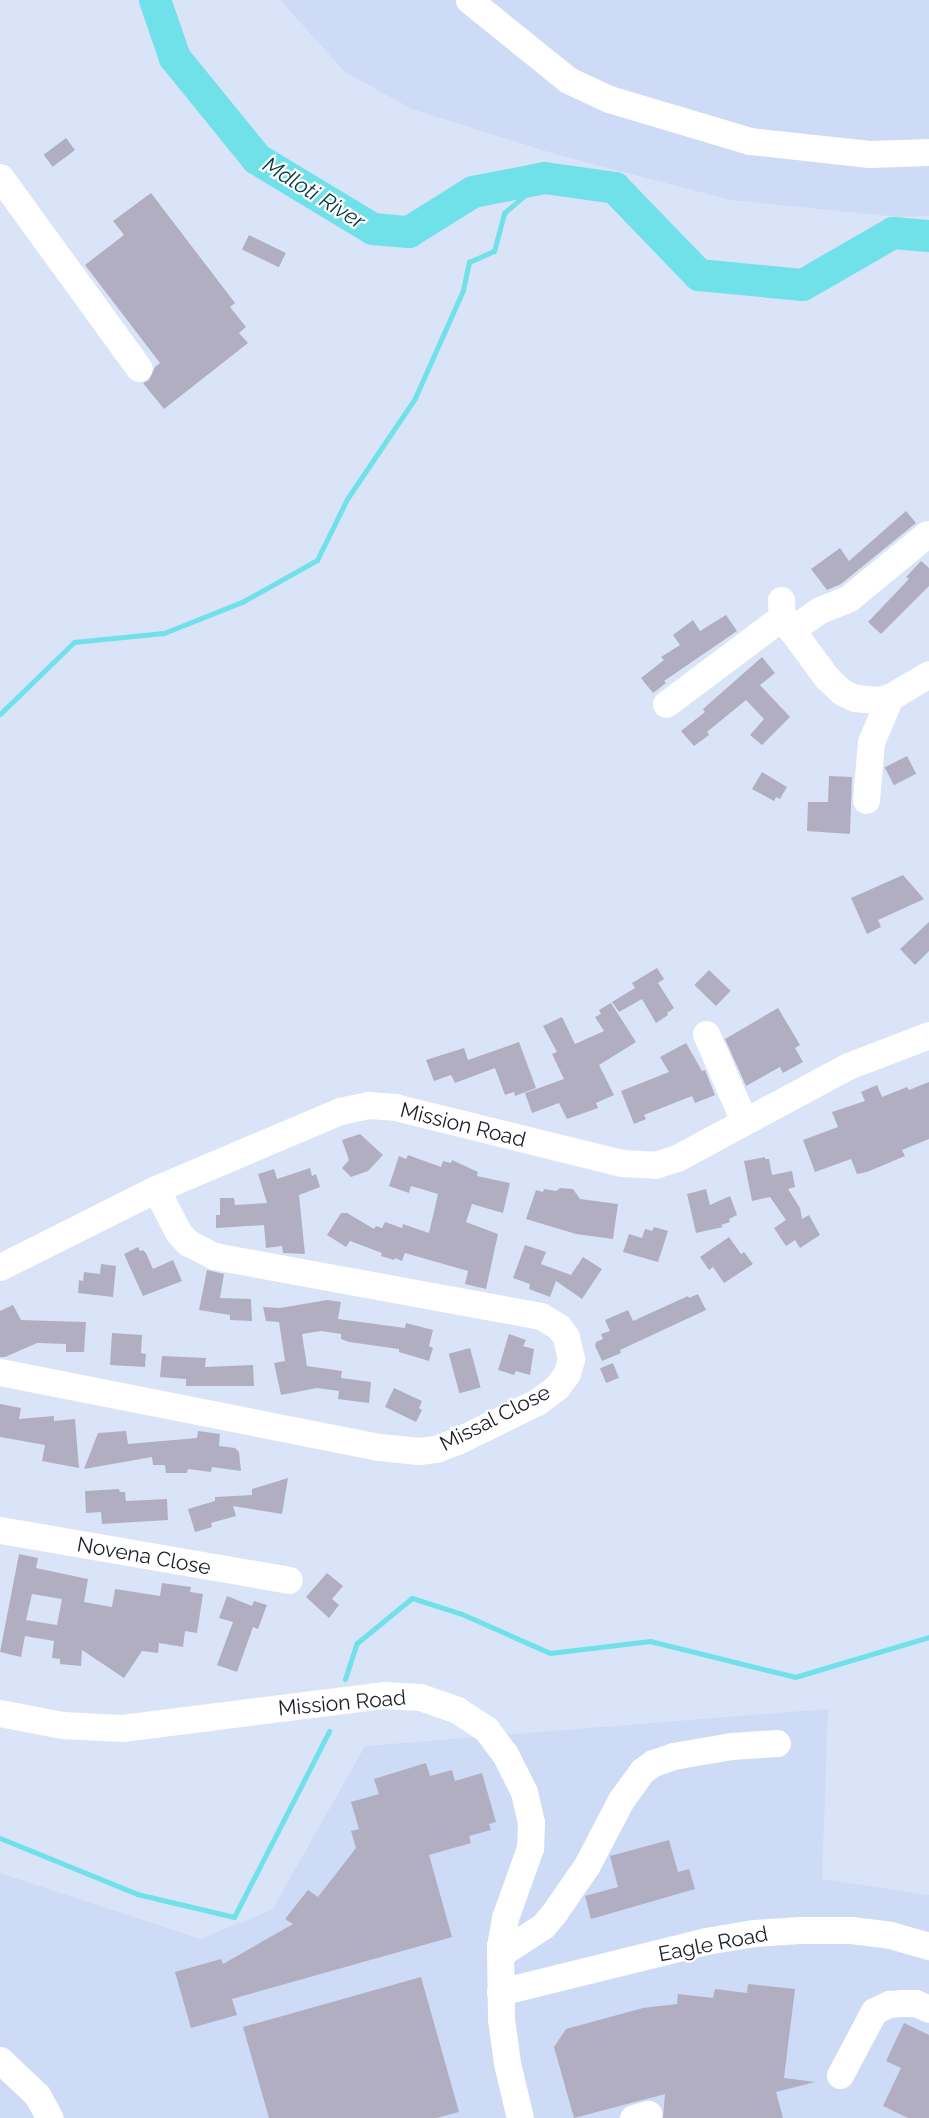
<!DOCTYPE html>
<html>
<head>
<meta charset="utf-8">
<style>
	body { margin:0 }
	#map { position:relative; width:929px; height:2118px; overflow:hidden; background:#dae4f8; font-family:Raleway,sans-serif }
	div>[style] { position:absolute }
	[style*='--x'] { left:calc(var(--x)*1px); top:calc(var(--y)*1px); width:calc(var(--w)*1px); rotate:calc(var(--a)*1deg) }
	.built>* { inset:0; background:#cddbf6 }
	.stream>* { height:5px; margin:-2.5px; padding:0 2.5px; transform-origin:2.5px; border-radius:2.5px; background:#70e1e8 }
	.river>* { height:32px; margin:-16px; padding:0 16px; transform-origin:16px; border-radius:16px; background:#70e1e8 }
	.building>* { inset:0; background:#b1aec2; transform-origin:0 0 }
	.minor>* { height:27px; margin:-13.5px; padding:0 13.5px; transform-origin:13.5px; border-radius:13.5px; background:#fff }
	span { translate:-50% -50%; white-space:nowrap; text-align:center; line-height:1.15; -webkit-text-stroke:4.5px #fff; paint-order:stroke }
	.street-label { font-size:21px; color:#1c2027 }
	.water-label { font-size:22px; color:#063e41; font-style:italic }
</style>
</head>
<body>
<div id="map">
	<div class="built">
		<div style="clip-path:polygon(280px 0,929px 0,929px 216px,898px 217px,731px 200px,558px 155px,412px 109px,345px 72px)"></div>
		<div style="clip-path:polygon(828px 1709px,822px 1879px,929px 1895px,929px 2118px,0 2118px,0 1873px,200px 1939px,272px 1910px,365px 1746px)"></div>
	</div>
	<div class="stream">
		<div style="--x:0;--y:714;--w:103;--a:-44.2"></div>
		<div style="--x:74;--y:642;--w:90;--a:-5.7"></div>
		<div style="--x:164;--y:633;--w:84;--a:-21.7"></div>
		<div style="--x:242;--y:602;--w:86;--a:-29.2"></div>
		<div style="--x:317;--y:560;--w:68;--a:-63.8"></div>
		<div style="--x:347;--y:499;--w:122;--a:-56"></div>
		<div style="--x:415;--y:398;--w:118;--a:-66"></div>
		<div style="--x:463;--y:290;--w:29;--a:-78"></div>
		<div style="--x:469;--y:262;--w:27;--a:-24"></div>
		<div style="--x:494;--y:251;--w:39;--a:-75"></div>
		<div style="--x:504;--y:213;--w:54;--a:-40.5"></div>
		<div style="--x:345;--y:1679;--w:38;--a:-72"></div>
		<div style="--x:357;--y:1643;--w:71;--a:-39.3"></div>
		<div style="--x:412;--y:1598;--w:52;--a:17.7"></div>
		<div style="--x:462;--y:1614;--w:96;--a:23.9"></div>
		<div style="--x:550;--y:1653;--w:101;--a:-6.8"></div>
		<div style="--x:650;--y:1641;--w:149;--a:13.9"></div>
		<div style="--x:795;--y:1677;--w:140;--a:-16.6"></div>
		<div style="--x:0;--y:1838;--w:148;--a:22.2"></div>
		<div style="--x:137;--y:1894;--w:100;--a:13.3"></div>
		<div style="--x:234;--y:1917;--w:209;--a:-62.9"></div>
	</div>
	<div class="river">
		<div style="--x:155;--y:0;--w:61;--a:71"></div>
		<div style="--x:175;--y:58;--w:130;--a:50.9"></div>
		<div style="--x:257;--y:159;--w:135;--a:31.1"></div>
		<div style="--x:373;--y:229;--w:36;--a:5"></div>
		<div style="--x:409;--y:232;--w:75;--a:-32"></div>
		<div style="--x:473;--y:192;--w:73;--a:-11"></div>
		<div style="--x:545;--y:178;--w:71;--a:8.1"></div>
		<div style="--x:615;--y:188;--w:121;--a:46"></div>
		<div style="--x:699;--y:275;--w:104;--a:5.5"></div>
		<div style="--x:803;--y:285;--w:104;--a:-30"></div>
		<div style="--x:893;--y:233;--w:36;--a:5"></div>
	</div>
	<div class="building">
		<div style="left:66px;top:138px;width:15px;height:28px;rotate:53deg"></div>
		<div style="clip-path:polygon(151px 193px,235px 303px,230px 307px,246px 327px,239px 333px,248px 343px,164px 409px,143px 383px,149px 380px,155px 367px,160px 363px,85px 265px,124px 235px,113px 221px)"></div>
		<div style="left:249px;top:235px;width:41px;height:16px;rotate:26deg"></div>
		<div style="clip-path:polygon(906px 511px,916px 523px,841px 584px,827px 590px,811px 569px,840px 548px,849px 561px)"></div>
		<div style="clip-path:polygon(921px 561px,929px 568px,929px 586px,881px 634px,868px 622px,909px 579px,906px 577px)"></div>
		<div style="clip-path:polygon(726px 615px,737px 631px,664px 681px,666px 683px,653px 693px,641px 678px,664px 660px,661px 657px,680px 645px,673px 635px,693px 620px,700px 631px)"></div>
		<div style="clip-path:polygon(762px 657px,775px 673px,760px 685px,790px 717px,762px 745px,750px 735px,764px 719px,746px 700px,707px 732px,709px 735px,694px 746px,681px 731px,705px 712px,703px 709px)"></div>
		<div style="left:907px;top:756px;width:20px;height:25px;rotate:63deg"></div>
		<div style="clip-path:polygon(762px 772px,787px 787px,780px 799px,776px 797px,774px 801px,752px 789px)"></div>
		<div style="clip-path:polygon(829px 776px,852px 777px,850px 834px,807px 831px,808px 802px,828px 802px)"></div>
		<div style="clip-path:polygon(903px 875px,924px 899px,878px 920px,881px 927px,867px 934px,851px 898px)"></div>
		<div style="clip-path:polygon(929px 922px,929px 951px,915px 965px,900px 949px)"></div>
		<div style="clip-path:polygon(657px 968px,664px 979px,658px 983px,674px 1008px,667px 1013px,668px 1015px,656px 1023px,642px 999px,619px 1012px,612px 1002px,635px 988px,632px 983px)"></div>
		<div style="left:709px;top:970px;width:30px;height:21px;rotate:44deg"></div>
		<div style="clip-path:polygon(611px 1003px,636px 1042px,599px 1065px,614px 1095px,596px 1103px,598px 1108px,567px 1119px,559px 1103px,532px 1113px,525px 1093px,564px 1079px,552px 1054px,557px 1052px,543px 1026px,562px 1017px,575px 1044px,604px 1031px,595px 1017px,601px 1014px,599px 1010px)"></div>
		<div style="clip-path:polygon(778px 1008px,800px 1045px,795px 1048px,803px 1062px,783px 1073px,780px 1067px,746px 1086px,725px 1039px)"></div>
		<div style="clip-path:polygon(519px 1042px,536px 1088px,515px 1096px,514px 1092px,505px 1095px,495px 1068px,455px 1083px,451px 1075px,434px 1081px,426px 1060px,464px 1048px,468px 1060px)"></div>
		<div style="clip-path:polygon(686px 1043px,702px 1071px,705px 1070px,715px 1095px,695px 1103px,692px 1096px,644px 1115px,646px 1119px,634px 1124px,621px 1091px,669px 1072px,660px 1057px)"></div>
		<div style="clip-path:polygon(929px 1082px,929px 1139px,902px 1150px,905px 1156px,867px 1172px,857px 1174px,851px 1159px,815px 1172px,803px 1140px,838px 1127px,832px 1112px,865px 1101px,861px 1092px,877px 1085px,882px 1097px,907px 1087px,909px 1090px)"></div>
		<div style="clip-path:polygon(360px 1134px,383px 1155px,368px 1171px,351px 1177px,342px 1168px,349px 1160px,342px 1140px)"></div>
		<div style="clip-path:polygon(408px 1155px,441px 1167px,443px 1161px,451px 1163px,452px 1160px,478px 1172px,477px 1176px,510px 1183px,503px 1213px,472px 1204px,466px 1222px,498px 1234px,486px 1289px,465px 1284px,468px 1271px,405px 1253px,402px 1261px,395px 1258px,394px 1260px,381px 1256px,382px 1253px,350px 1241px,346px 1247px,327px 1235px,341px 1213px,347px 1213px,374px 1229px,376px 1226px,382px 1228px,385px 1222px,402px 1228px,403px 1224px,429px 1233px,438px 1194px,411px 1186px,409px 1193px,389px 1186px,399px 1156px,406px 1159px)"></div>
		<div style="clip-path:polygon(765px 1157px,765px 1159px,769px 1159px,772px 1175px,792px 1171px,795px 1187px,788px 1189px,800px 1208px,802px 1219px,809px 1215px,820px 1235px,800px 1248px,795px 1240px,786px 1246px,774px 1228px,786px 1220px,770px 1197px,752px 1201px,744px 1161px)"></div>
		<div style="clip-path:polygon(310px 1168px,312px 1176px,316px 1174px,320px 1187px,299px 1195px,305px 1254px,283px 1253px,282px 1246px,266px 1248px,264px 1225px,216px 1228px,216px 1215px,220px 1215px,220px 1198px,234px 1198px,235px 1205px,267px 1203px,258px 1174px,274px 1169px,277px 1179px)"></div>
		<div style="clip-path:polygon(560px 1188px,573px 1189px,580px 1199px,618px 1204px,613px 1239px,576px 1234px,526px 1219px,536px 1190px,543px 1192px,544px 1189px,556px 1191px)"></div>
		<div style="clip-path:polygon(706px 1189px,710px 1205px,730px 1196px,737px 1215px,729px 1219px,730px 1222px,721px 1225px,723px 1227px,696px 1233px,687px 1194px)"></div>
		<div style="clip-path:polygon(654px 1227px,668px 1231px,658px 1262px,623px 1252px,629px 1234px,642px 1238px,645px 1229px,652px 1231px)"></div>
		<div style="clip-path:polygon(729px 1237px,741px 1254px,744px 1252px,753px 1264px,724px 1283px,713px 1267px,709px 1270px,700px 1257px)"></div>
		<div style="clip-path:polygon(525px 1245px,546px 1252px,541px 1264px,571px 1275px,583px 1257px,602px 1269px,582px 1299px,556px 1281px,550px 1297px,529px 1289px,530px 1284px,513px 1278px)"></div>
		<div style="clip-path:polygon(138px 1247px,140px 1251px,143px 1250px,146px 1253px,153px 1269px,173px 1260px,182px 1281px,143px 1296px,124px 1254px)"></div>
		<div style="clip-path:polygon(101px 1264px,116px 1266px,113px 1297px,78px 1293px,79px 1280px,83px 1281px,84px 1272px,100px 1274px)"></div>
		<div style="clip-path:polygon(207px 1270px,224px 1274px,220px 1298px,251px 1299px,252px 1321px,230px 1320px,230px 1315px,199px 1310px)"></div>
		<div style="clip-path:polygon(698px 1294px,706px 1310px,620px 1350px,621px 1353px,602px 1361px,595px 1346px,596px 1342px,603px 1339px,601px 1334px,610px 1331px,605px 1320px,628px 1310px,633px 1321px,688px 1296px,689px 1298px)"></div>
		<div style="clip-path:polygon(327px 1300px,341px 1302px,338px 1319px,405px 1328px,406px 1323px,433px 1330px,429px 1346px,433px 1348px,429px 1361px,399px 1352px,399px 1349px,349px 1342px,341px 1339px,341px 1334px,321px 1331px,302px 1334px,307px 1366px,342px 1371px,341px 1378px,371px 1382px,369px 1403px,338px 1399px,339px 1391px,317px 1388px,281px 1395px,274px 1363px,285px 1361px,279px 1322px,266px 1321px,263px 1307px,280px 1308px)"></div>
		<div style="clip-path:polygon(13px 1305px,21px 1320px,86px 1322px,84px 1352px,66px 1352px,66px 1344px,37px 1343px,5px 1357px,0 1357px,0 1311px)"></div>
		<div style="clip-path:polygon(112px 1333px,142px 1335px,141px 1353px,146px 1354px,145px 1367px,110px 1365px)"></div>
		<div style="clip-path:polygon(509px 1334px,526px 1340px,523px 1346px,534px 1349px,530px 1375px,516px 1371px,514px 1375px,498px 1370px)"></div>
		<div style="left:470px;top:1348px;width:41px;height:22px;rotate:75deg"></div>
		<div style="clip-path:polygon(162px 1356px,206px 1358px,205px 1367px,253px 1365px,254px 1386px,186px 1386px,186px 1379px,160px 1377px)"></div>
		<div style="left:613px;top:1363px;width:16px;height:14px;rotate:68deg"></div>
		<div style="clip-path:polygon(394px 1388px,422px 1401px,419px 1408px,422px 1410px,416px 1422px,385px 1407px)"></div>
		<div style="clip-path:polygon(0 1404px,21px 1408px,19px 1419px,54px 1416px,54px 1421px,75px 1419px,79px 1468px,42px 1461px,45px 1445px,0 1437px)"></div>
		<div style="clip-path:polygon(126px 1431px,128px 1444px,197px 1438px,198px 1431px,220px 1434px,219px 1446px,235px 1448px,239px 1452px,241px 1471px,212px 1467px,211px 1472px,188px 1469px,187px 1473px,166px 1473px,165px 1465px,153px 1465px,152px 1457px,84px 1469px,98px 1433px)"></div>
		<div style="clip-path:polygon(288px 1478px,282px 1514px,233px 1506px,236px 1516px,211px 1523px,212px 1527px,195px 1532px,188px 1509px,215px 1501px,215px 1497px,252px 1495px,252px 1489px)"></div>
		<div style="clip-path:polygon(119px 1489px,120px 1492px,125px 1492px,126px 1501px,167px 1499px,168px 1520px,102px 1524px,101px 1512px,86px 1513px,85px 1491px)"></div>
		<div style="clip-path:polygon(evenodd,19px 1554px,38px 1558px,36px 1568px,88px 1579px,84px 1602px,112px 1607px,115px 1589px,160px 1596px,162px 1583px,191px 1587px,190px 1592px,203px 1594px,197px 1633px,185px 1631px,183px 1647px,159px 1643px,158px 1653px,142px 1651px,124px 1678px,82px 1650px,81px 1666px,60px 1664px,60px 1659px,52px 1658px,54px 1641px,25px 1636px,21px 1657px,0 1652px,19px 1554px,32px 1594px,62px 1599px,57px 1625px,26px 1620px,32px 1594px)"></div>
		<div style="clip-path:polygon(327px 1573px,343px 1586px,332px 1599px,339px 1605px,329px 1618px,306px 1597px)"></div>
		<div style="clip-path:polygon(227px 1596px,252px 1606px,254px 1601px,267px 1605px,258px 1629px,253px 1627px,237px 1672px,217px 1665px,233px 1622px,219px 1618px)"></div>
		<div style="clip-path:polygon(426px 1763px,430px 1776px,452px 1770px,455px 1781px,482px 1773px,496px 1822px,489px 1824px,491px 1830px,469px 1836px,471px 1843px,429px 1855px,452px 1937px,232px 1999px,237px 2015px,191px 2028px,175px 1972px,221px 1959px,223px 1964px,293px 1924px,285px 1919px,308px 1890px,318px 1897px,356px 1848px,351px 1831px,359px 1829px,351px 1802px,379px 1794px,374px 1779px)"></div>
		<div style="clip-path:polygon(669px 1840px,678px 1872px,689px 1869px,695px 1889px,591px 1919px,585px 1896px,618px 1887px,610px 1856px)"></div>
		<div style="clip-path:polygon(421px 1977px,459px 2112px,436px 2118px,269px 2118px,243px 2027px)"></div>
		<div style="clip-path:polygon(748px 1984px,795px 1989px,784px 2078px,815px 2082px,776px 2092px,783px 2118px,663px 2118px,665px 2094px,574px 2118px,554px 2047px,566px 2029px,643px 2008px,677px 2004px,678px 1994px,713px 1998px,715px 1989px,747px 1993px)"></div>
		<div style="clip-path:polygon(904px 2023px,929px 2035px,929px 2118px,908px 2118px,883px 2106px,901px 2068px,886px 2061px)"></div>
	</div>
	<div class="minor">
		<div style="--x:469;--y:0;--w:127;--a:38.9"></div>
		<div style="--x:568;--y:80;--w:45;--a:24.9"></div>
		<div style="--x:609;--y:99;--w:147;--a:16.6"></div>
		<div style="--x:750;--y:141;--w:120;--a:6.2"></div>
		<div style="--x:869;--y:154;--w:60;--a:-1.9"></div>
		<div style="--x:0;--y:177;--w:236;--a:54"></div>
		<div style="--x:781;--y:600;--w:17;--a:87"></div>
		<div style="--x:782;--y:617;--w:76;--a:53.6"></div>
		<div style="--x:827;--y:678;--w:21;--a:43"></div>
		<div style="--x:842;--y:692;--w:14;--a:25"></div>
		<div style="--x:855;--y:698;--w:23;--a:5"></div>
		<div style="--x:878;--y:700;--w:12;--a:-14"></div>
		<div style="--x:890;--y:697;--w:45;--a:-30.5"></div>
		<div style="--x:791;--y:630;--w:35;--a:-35"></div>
		<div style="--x:820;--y:610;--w:31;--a:-22"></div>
		<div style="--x:849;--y:598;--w:101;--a:-39.4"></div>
		<div style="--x:666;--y:704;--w:145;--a:-36.9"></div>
		<div style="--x:866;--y:800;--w:58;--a:-85.1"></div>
		<div style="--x:871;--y:742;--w:49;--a:-67.1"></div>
		<div style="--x:706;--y:1034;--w:95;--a:66.4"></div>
		<div style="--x:0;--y:1267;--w:174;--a:-26.6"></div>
		<div style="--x:156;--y:1189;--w:200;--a:-23"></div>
		<div style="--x:340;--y:1111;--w:29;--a:-12"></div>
		<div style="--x:368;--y:1105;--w:27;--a:4"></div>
		<div style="--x:395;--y:1107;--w:234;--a:13.9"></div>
		<div style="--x:622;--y:1163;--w:33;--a:3"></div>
		<div style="--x:655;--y:1165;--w:23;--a:-18"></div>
		<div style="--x:677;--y:1158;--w:194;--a:-28.3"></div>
		<div style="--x:848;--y:1066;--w:87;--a:-20.9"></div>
		<div style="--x:0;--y:1372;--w:386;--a:11.2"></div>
		<div style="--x:379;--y:1447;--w:40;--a:5.7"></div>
		<div style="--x:419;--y:1451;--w:17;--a:-7"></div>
		<div style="--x:436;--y:1449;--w:22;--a:-21"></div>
		<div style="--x:457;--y:1441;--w:89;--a:-26"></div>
		<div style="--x:537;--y:1402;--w:25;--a:-37"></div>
		<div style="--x:557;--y:1387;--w:17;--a:-54"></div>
		<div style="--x:567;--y:1373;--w:15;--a:-74"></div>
		<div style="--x:571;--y:1359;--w:23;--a:-103"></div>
		<div style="--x:566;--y:1337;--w:12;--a:-125"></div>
		<div style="--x:559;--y:1327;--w:21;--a:-149"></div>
		<div style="--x:541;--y:1316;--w:332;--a:-169.6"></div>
		<div style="--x:214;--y:1256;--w:29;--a:-153"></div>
		<div style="--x:188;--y:1243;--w:15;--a:-132"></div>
		<div style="--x:178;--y:1232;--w:48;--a:-117.1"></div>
		<div style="--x:0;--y:1530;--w:293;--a:9.8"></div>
		<div style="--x:0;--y:1713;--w:63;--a:11"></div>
		<div style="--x:62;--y:1725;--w:60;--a:2.9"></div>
		<div style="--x:122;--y:1728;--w:263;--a:-7.2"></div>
		<div style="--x:383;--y:1695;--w:37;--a:3"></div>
		<div style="--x:420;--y:1697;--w:39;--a:19"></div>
		<div style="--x:457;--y:1710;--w:35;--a:33"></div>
		<div style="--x:486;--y:1729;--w:31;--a:53"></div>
		<div style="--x:505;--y:1754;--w:42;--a:63.4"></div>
		<div style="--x:524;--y:1792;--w:31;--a:77"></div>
		<div style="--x:531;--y:1822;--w:26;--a:92"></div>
		<div style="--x:530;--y:1848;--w:74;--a:109.7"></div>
		<div style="--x:505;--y:1918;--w:28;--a:100"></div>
		<div style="--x:500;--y:1946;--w:73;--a:89.2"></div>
		<div style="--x:501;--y:2019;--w:44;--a:82.2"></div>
		<div style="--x:507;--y:2063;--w:57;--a:76.7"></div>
		<div style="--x:500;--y:1954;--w:51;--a:-33.1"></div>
		<div style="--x:543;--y:1926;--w:17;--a:-50"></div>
		<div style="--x:554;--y:1913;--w:58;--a:-55.5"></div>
		<div style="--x:587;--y:1865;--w:73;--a:-62.4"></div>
		<div style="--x:621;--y:1800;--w:36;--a:-54"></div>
		<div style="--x:642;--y:1771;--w:14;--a:-36"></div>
		<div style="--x:653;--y:1763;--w:21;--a:-19"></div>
		<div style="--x:673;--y:1756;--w:59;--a:-9.8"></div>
		<div style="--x:731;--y:1746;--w:46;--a:-3.7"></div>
		<div style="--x:500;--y:1992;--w:212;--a:-13.9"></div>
		<div style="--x:706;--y:1941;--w:49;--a:-9.5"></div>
		<div style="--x:754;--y:1933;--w:45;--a:-3.8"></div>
		<div style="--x:799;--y:1930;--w:52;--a:0"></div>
		<div style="--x:851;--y:1930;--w:39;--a:7"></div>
		<div style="--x:890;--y:1935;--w:41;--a:15.8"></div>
		<div style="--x:0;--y:2060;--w:51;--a:43.4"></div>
		<div style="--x:37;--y:2095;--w:26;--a:61"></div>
		<div style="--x:840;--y:2075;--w:72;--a:-62"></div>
		<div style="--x:874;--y:2011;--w:17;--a:-25"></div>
		<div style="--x:889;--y:2004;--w:14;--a:-4"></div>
		<div style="--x:903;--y:2003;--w:12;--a:0"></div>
		<div style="--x:915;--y:2003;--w:15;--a:23"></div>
		<div style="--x:633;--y:2118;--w:16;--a:-15"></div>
	</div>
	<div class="street-label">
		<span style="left:463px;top:1125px;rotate:14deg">Mission Road</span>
		<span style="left:495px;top:1418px;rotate:-27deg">Missal Close</span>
		<span style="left:144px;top:1556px;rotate:10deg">Novena Close</span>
		<span style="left:342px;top:1703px;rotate:-5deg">Mission Road</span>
		<span style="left:713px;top:1944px;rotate:-11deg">Eagle Road</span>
	</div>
	<div class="water-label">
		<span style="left:314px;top:193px;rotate:32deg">Mdloti River</span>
	</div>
</div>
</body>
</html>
